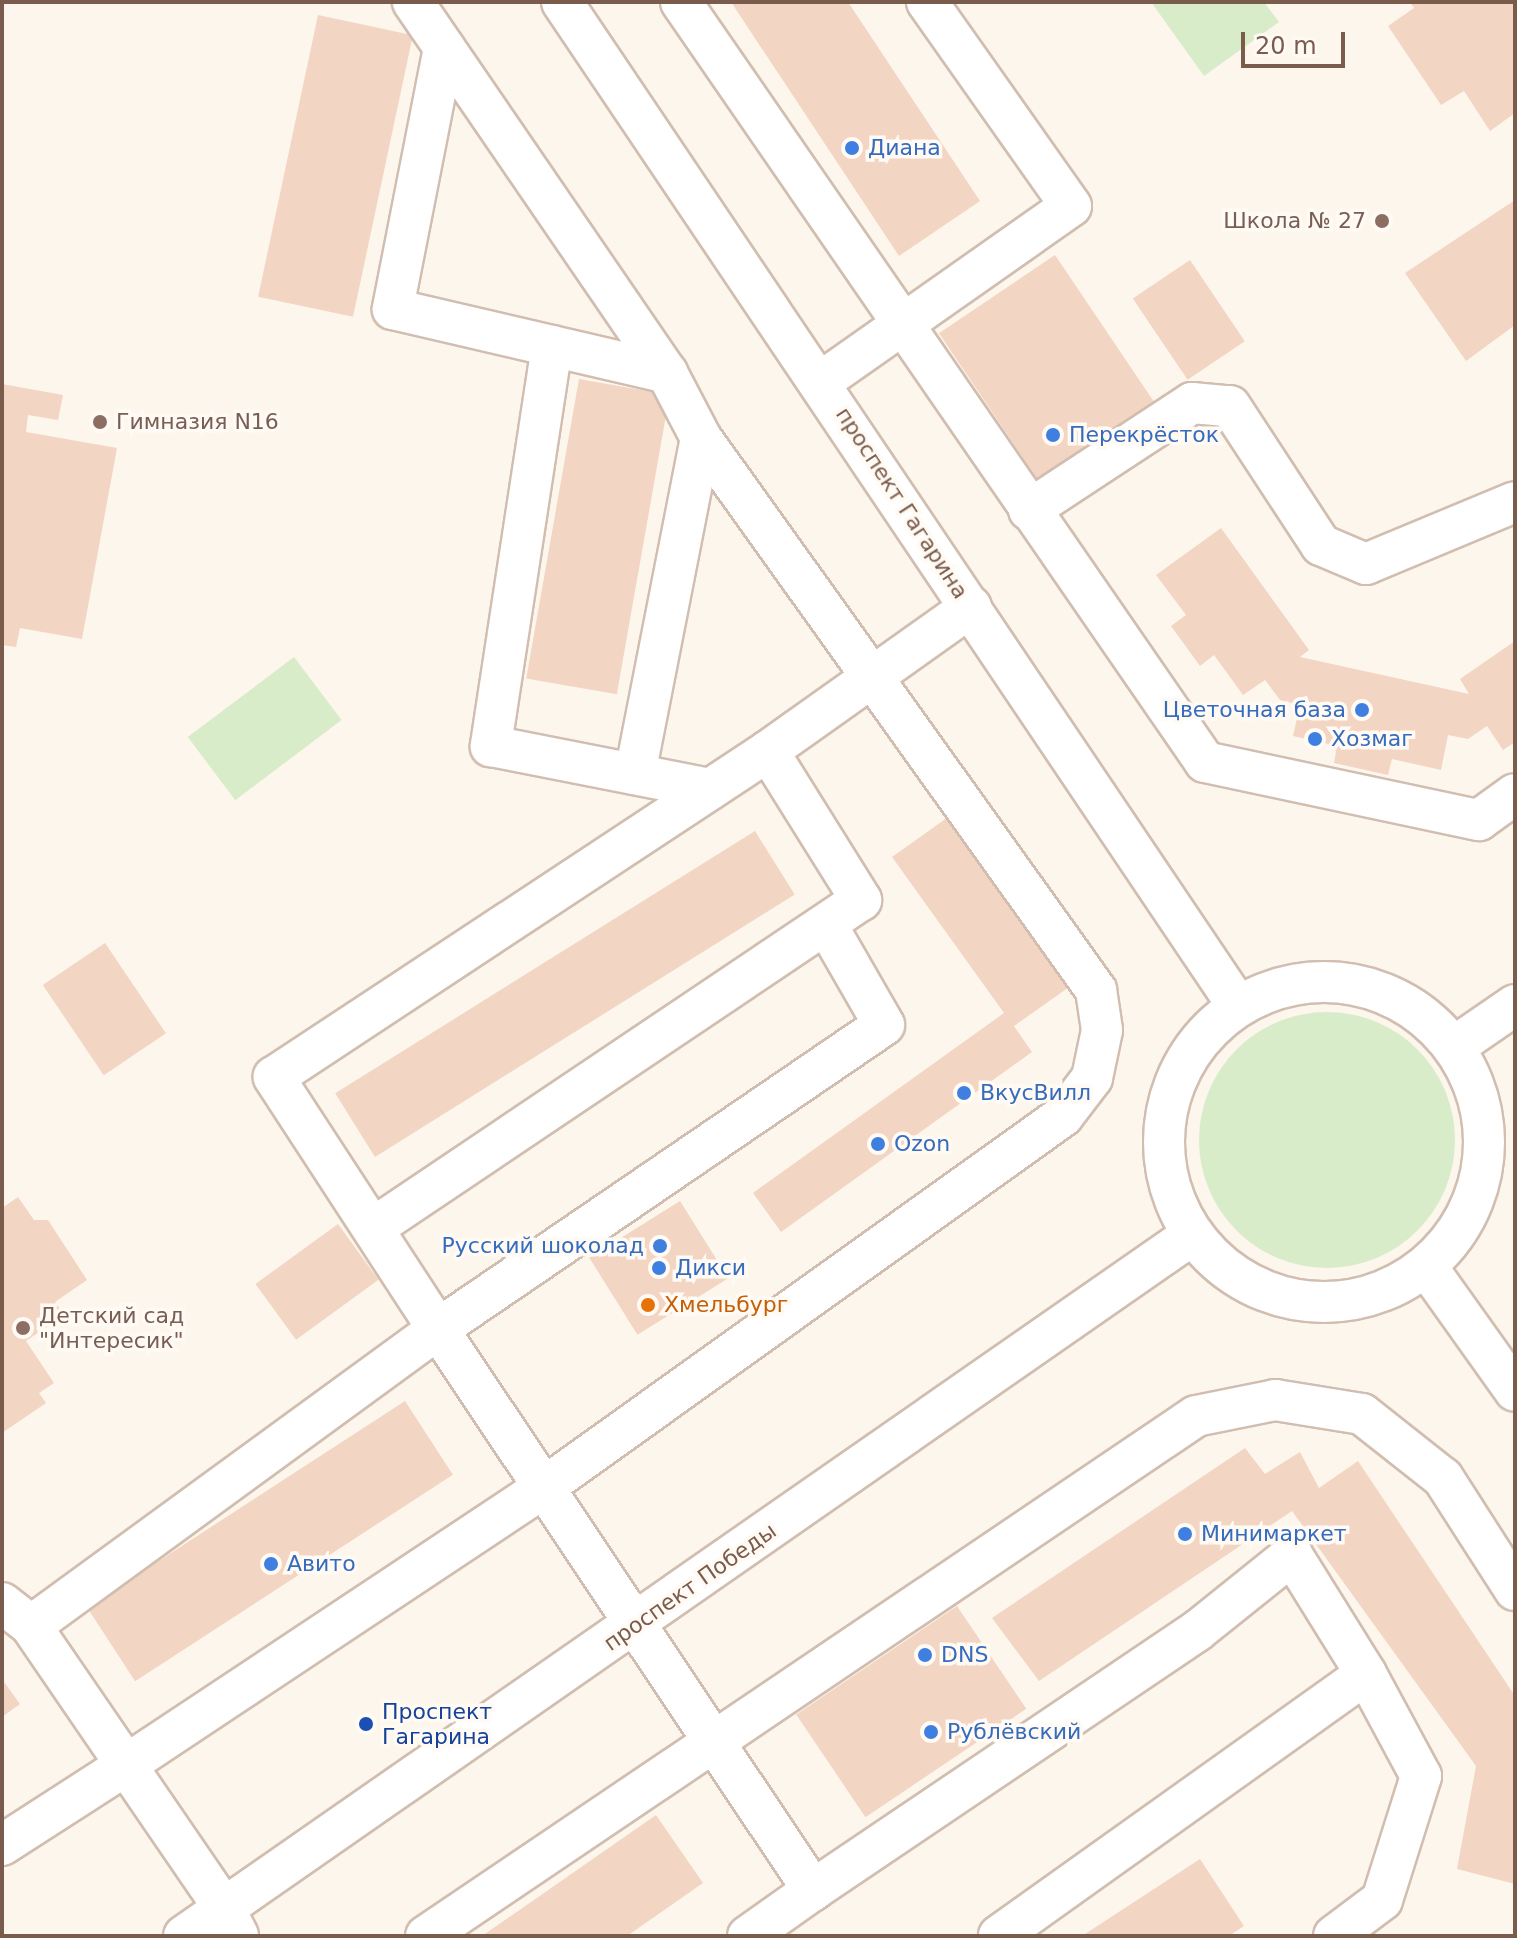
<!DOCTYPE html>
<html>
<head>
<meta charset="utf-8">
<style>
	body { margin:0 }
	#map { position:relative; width:1517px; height:1938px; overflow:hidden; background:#fdf6ec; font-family:"DejaVu Sans",sans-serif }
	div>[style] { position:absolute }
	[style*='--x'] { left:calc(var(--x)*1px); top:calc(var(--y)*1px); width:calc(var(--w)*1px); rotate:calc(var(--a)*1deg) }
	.green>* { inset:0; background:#d8ecc9; transform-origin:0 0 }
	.round { border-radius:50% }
	.building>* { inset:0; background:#f3d5c3; transform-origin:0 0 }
	.roads { filter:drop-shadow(2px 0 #d1beb0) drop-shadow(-2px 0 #d1beb0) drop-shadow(0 2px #d1beb0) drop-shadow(0 -2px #d1beb0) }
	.minor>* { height:40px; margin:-20px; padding:0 20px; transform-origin:20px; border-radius:20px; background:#fff }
	.minor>.ring { margin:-20px; padding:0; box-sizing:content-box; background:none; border:40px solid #fff; border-radius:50% }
	.dots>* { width:22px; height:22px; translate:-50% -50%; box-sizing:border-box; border:4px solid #fffaf3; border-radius:50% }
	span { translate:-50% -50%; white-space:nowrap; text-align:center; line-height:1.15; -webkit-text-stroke:7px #fffaf3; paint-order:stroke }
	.shop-label { font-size:22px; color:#366cbe }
	.left { translate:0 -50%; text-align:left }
	.right { translate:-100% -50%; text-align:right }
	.education-label { font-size:22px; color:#785e54 }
	.street-label { font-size:22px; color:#7a5c4d }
	.food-label { font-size:22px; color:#c56008 }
	.transit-label { font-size:22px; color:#164399 }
	.frame { position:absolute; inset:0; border:4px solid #7a5c4d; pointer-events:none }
	.scale { position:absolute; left:1241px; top:32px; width:104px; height:36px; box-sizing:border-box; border:4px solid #7a5c4d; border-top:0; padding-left:10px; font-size:24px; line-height:28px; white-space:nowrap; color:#7a5c4d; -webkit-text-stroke:6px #fffaf3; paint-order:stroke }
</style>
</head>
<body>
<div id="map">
	<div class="green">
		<div style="clip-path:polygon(1151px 2px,1264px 2px,1279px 22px,1204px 76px)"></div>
		<div style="left:294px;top:657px;width:79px;height:133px;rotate:53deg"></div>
		<div class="round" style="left:1199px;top:1012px;width:256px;height:256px"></div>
	</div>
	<div class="building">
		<div style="clip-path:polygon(731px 2px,848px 2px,980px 201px,899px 256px)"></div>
		<div style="clip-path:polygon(1410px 2px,1515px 2px,1515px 113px,1490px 131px,1464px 91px,1441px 105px,1388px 26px,1414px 8px)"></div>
		<div style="left:318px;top:15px;width:97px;height:288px;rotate:12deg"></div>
		<div style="clip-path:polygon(1515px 200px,1515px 325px,1466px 361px,1405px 273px)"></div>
		<div style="left:1055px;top:255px;width:183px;height:140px;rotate:56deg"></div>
		<div style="left:1190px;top:260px;width:98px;height:69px;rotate:56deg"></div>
		<div style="left:579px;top:379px;width:92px;height:304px;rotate:10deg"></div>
		<div style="clip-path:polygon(2px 384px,63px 395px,58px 420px,28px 415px,26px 432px,117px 448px,82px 639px,20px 628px,16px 647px,2px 645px)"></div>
		<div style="clip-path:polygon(1221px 528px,1309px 650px,1300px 657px,1469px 694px,1460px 679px,1515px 641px,1515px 742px,1503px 750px,1487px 726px,1468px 739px,1448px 735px,1441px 770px,1392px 759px,1388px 775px,1334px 763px,1337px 746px,1293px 736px,1300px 705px,1280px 700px,1265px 680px,1243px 695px,1214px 655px,1200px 666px,1171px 626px,1186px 615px,1156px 575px)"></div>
		<div style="clip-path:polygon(951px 815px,1072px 985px,1014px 1026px,1032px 1052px,781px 1232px,753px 1193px,1004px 1013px,892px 857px)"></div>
		<div style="left:755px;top:831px;width:75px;height:495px;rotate:58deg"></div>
		<div style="left:105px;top:943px;width:109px;height:75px;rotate:56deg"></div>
		<div style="clip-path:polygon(18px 1197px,34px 1220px,48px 1220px,87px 1280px,55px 1302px,64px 1315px,26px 1341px,54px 1383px,39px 1393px,46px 1403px,2px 1433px,2px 1208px)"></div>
		<div style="left:680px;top:1201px;width:91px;height:107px;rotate:58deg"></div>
		<div style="left:338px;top:1224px;width:69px;height:102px;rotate:54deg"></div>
		<div style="left:405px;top:1401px;width:88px;height:379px;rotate:57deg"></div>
		<div style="clip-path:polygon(1245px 1448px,1265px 1474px,1300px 1452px,1319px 1488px,1358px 1461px,1515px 1696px,1515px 1884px,1457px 1869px,1476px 1766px,1292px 1511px,1039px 1681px,992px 1618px)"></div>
		<div style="left:957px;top:1606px;width:124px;height:194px;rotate:56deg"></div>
		<div style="clip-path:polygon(2px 1679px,20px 1704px,2px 1717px)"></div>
		<div style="clip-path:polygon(656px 1815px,703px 1883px,627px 1936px,482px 1936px)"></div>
		<div style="clip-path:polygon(1200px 1859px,1244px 1926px,1229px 1936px,1082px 1936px)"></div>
	</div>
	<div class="roads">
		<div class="minor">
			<div style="--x:562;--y:2;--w:1210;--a:56.05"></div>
			<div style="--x:681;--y:2;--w:923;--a:55.41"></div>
			<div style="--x:1205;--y:762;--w:280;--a:12"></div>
			<div style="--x:1479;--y:820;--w:44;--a:-35.8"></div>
			<div style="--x:444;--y:48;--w:266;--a:101.1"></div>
			<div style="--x:393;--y:309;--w:281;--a:13.1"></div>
			<div style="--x:552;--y:346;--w:405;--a:98.7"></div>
			<div style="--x:491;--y:746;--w:223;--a:11.1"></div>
			<div style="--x:822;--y:381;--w:304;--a:-35.1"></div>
			<div style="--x:1071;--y:206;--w:250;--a:-125.2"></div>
			<div style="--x:1029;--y:510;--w:195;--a:-33.3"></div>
			<div style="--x:1192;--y:403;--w:38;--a:5"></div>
			<div style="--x:1230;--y:406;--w:166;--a:56.8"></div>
			<div style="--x:1321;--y:545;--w:49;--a:22.9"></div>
			<div style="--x:1366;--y:564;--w:161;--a:-22.6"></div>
			<div style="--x:768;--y:751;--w:249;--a:-35.4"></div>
			<div style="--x:635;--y:774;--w:342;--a:-78.9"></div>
			<div style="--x:826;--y:924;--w:116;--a:60.1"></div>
			<div style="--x:884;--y:1025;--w:540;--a:145.72"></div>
			<div style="--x:438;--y:1329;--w:675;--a:56.24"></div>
			<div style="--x:813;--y:1890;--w:463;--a:-34"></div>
			<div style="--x:1197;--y:1631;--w:122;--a:-38.7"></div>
			<div style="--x:1292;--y:1555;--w:140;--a:58.1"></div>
			<div style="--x:1366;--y:1674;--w:451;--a:144.5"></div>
			<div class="ring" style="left:1164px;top:982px;width:280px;height:280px"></div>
			<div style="--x:1454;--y:1047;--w:74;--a:-34.5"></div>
			<div style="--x:1426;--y:1266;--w:153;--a:54.5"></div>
			<div style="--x:2;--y:1603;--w:37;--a:38"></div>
			<div style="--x:31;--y:1626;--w:504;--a:-36.12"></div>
			<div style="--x:438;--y:1329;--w:301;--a:-123.1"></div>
			<div style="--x:274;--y:1077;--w:592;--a:-33.42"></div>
			<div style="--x:768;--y:751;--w:176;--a:58"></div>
			<div style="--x:861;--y:900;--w:588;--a:146.09"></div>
			<div style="--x:31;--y:1626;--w:168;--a:55.6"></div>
			<div style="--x:126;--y:1765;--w:501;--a:-33.59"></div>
			<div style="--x:543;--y:1488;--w:639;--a:-35.58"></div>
			<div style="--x:1063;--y:1116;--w:48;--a:-52.7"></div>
			<div style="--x:1092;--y:1078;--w:49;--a:-78.2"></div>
			<div style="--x:1102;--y:1030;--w:40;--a:-98.5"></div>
			<div style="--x:1096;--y:990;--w:679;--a:-125.59"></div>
			<div style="--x:701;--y:438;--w:73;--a:-117.6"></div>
			<div style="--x:667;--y:373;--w:450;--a:-124.4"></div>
			<div style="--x:2;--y:1845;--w:148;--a:-32.8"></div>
			<div style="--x:126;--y:1765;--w:173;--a:55.6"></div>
			<div style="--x:224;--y:1908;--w:31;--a:63"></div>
			<div style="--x:184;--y:1936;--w:1228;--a:-34.82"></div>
			<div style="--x:426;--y:1936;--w:929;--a:-34.03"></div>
			<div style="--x:1196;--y:1416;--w:81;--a:-11.4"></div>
			<div style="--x:1275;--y:1400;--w:88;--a:9.1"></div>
			<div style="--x:1362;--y:1414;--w:103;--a:38.3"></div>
			<div style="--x:1443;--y:1478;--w:133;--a:57.3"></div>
			<div style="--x:748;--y:1936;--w:80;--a:-35.3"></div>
			<div style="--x:1334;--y:1936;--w:60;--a:-36.9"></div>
			<div style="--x:1382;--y:1900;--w:130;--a:-72.5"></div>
			<div style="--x:1421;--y:1776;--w:116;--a:-118.3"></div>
		</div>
	</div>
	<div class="dots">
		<div style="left:852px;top:148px;background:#3f7fe0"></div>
		<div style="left:1382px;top:221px;background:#8d6e63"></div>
		<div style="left:100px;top:422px;background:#8d6e63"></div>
		<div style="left:1053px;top:435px;background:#3f7fe0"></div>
		<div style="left:1362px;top:710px;background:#3f7fe0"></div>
		<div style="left:1315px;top:739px;background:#3f7fe0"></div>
		<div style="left:964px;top:1093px;background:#3f7fe0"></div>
		<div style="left:878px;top:1144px;background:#3f7fe0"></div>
		<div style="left:660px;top:1246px;background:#3f7fe0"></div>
		<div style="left:659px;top:1268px;background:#3f7fe0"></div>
		<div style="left:648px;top:1305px;background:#e8710a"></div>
		<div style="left:23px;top:1328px;background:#8d6e63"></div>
		<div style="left:1185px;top:1534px;background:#3f7fe0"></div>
		<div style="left:271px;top:1564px;background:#3f7fe0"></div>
		<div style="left:925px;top:1655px;background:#3f7fe0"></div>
		<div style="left:366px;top:1724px;background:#1a4fb4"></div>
		<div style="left:931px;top:1732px;background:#3f7fe0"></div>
	</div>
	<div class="shop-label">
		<span class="left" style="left:868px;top:148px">Диана</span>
		<span class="left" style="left:1069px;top:435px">Перекрёсток</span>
		<span class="right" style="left:1346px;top:710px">Цветочная база</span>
		<span class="left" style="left:1331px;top:739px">Хозмаг</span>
		<span class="left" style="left:980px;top:1093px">ВкусВилл</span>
		<span class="left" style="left:894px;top:1144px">Ozon</span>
		<span class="right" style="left:644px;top:1246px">Русский шоколад</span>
		<span class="left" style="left:675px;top:1268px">Дикси</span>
		<span class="left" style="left:1201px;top:1534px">Минимаркет</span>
		<span class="left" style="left:287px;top:1564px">Авито</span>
		<span class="left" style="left:941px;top:1655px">DNS</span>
		<span class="left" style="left:947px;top:1732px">Рублёвский</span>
	</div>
	<div class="education-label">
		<span class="right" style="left:1366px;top:221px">Школа № 27</span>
		<span class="left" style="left:116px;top:422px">Гимназия N16</span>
		<span class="left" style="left:39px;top:1328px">Детский сад<br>"Интересик"</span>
	</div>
	<div class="street-label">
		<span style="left:902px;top:503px;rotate:57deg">проспект Гагарина</span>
		<span style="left:690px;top:1587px;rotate:-35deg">проспект Победы</span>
	</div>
	<div class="food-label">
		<span class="left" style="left:664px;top:1305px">Хмельбург</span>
	</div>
	<div class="transit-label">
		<span class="left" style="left:382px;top:1724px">Проспект<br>Гагарина</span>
	</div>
	<div class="frame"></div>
	<div class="scale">20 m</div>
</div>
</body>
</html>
